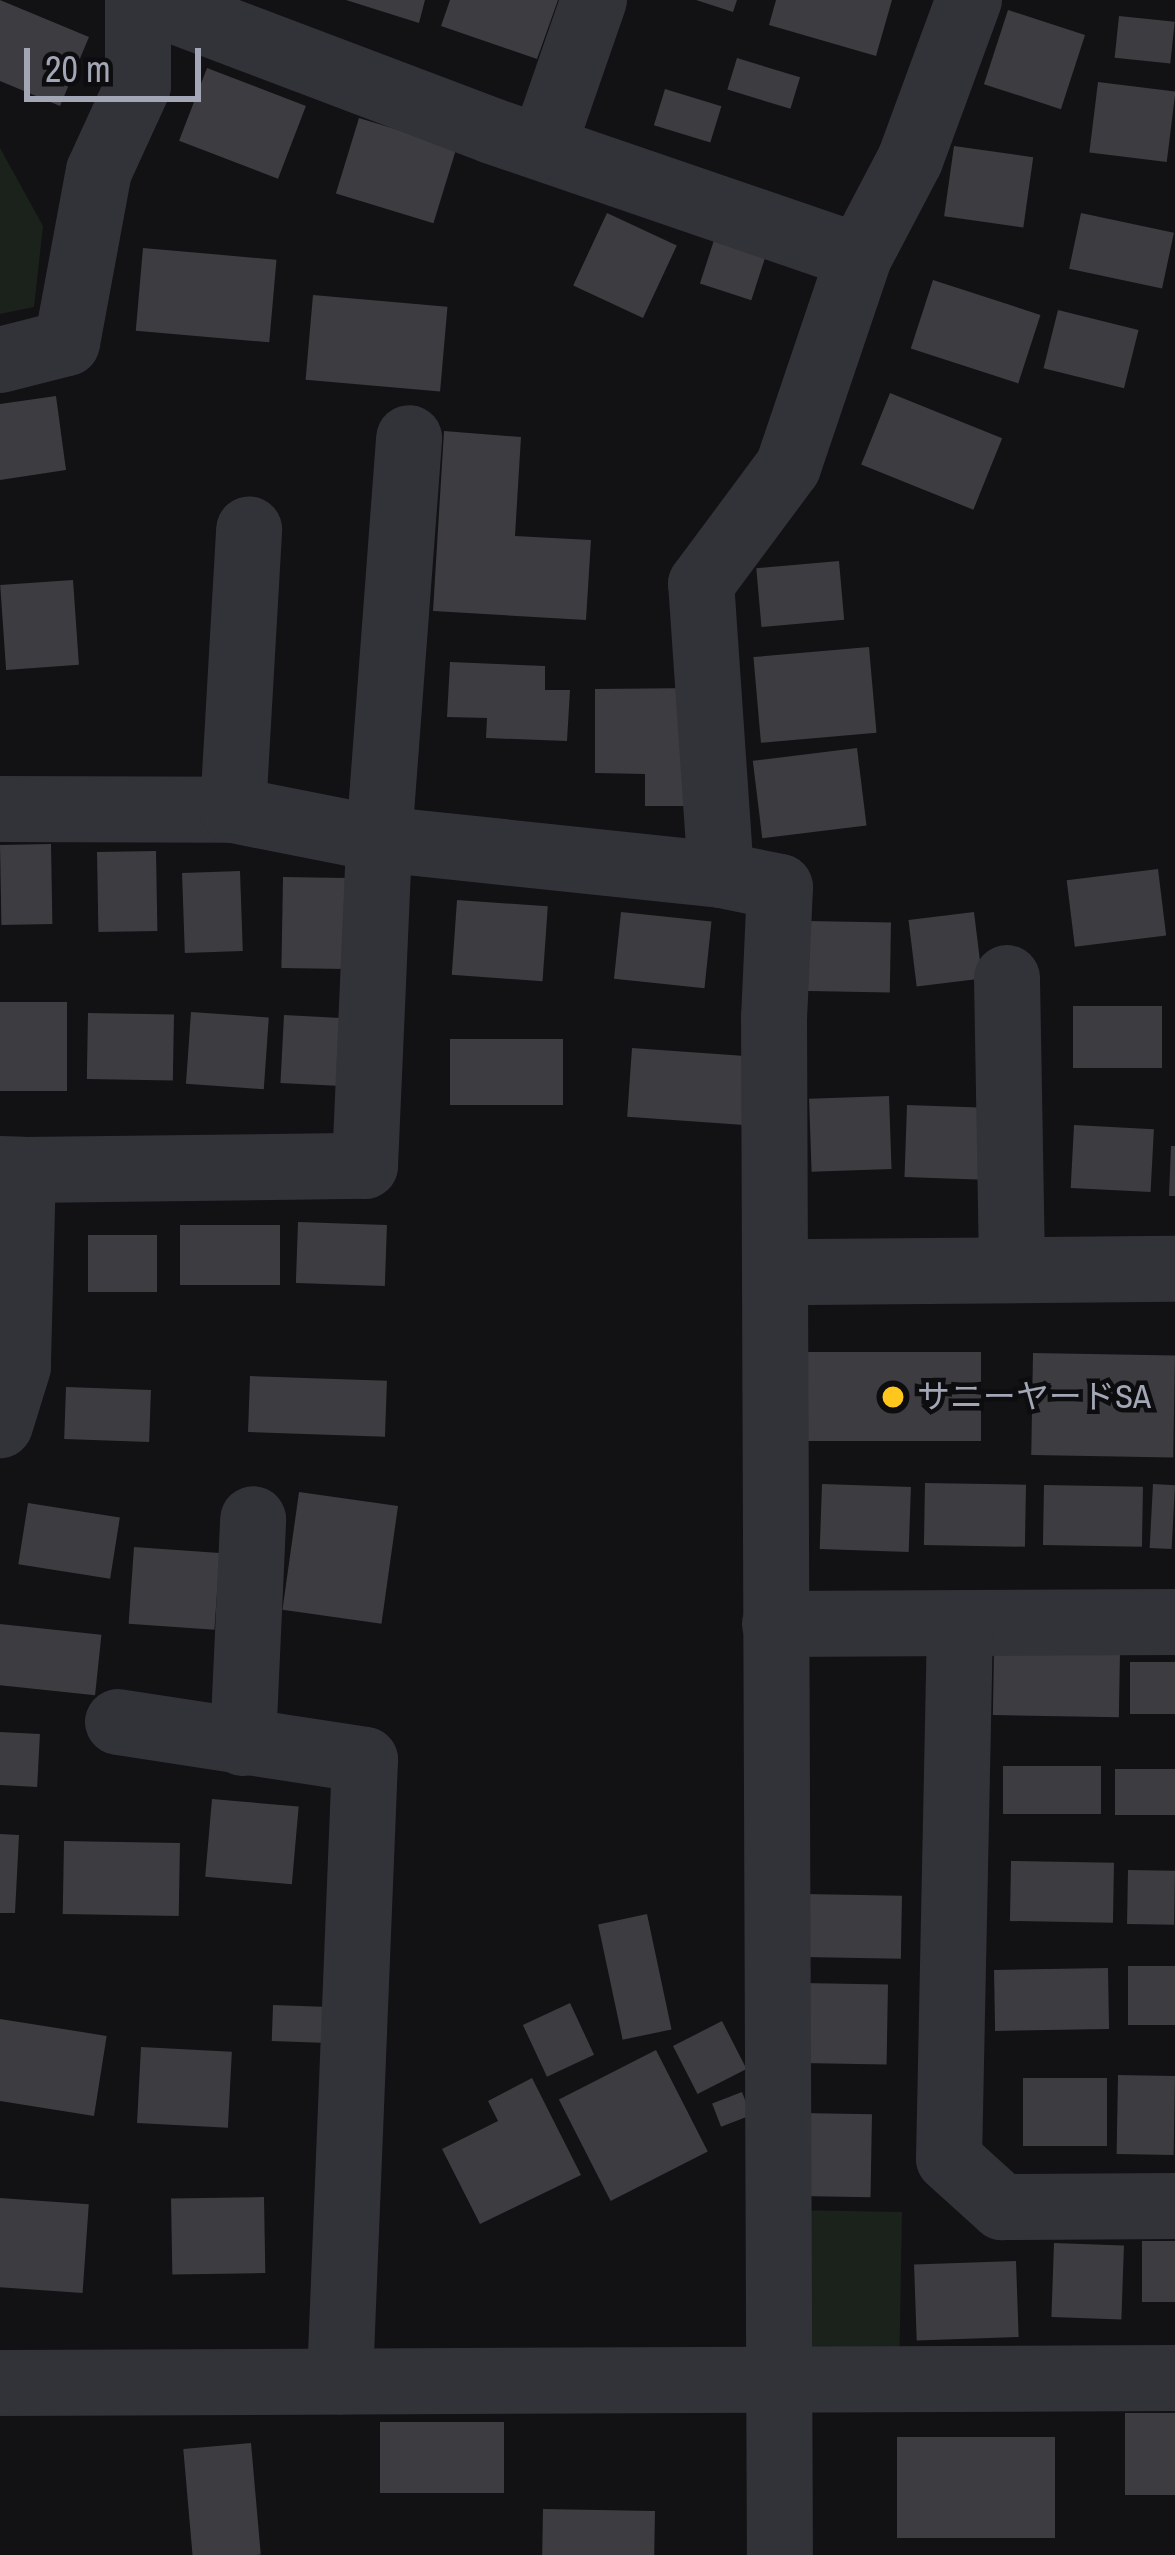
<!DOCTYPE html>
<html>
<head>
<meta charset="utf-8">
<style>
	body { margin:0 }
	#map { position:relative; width:1175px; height:2555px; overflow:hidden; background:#121214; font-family:"Archivo Narrow","Noto Sans JP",sans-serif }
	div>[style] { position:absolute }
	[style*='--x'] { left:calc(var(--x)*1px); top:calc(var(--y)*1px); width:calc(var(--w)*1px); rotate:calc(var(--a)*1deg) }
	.green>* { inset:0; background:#1a221b; transform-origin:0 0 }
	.building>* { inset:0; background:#3c3c41; transform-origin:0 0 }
	.minor>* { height:66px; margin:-33px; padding:0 33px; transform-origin:33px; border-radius:33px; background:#323339 }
	.dots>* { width:33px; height:33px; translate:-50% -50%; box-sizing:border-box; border:6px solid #0d0d0f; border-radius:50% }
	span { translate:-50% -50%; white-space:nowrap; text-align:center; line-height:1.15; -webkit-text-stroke:9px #0d0d0f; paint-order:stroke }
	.poi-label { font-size:33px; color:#a2a6b5 }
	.left { translate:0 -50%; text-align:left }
	.scale { position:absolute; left:24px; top:48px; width:177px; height:54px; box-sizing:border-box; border:6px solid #a2a6b5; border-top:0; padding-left:15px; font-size:36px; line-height:42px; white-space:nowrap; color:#a2a6b5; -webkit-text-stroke:9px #0d0d0f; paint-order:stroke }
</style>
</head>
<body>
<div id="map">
	<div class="green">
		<div style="clip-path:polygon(0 148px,43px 226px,34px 307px,0 314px)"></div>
		<div style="left:790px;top:2210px;width:112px;height:151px;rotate:1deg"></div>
	</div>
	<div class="building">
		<div style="clip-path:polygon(0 0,89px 37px,60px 106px,0 81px)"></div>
		<div style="clip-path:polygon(346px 0,425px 0,419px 23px)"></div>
		<div style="clip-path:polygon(450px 0,558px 0,537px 59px,441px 26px)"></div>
		<div style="clip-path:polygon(696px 0,737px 0,733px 12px)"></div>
		<div style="clip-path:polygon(776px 0,892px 0,876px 56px,769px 25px)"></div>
		<div style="left:1008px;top:10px;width:81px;height:78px;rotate:18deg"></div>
		<div style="left:1119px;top:16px;width:56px;height:42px;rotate:6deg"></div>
		<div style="left:737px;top:58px;width:66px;height:33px;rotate:17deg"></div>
		<div style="left:207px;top:68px;width:106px;height:78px;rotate:21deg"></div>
		<div style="left:1098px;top:82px;width:78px;height:71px;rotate:7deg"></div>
		<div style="left:665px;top:89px;width:59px;height:38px;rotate:17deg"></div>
		<div style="left:359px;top:118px;width:102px;height:79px;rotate:17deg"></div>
		<div style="left:954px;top:146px;width:80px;height:71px;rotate:8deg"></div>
		<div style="left:607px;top:213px;width:77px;height:80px;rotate:25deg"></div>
		<div style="left:1081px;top:213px;width:95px;height:57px;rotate:12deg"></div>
		<div style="left:716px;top:234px;width:54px;height:52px;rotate:18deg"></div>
		<div style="left:143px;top:248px;width:134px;height:83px;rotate:5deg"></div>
		<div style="left:933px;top:280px;width:113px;height:72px;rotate:18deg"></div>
		<div style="left:313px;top:295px;width:135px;height:85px;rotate:5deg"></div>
		<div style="left:1058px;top:310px;width:83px;height:60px;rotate:14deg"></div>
		<div style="left:890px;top:393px;width:121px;height:77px;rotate:22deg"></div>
		<div style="clip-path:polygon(56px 396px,66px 470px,0 480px,0 404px)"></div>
		<div style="clip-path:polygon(444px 431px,521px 437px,515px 536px,591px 540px,586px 620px,433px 611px)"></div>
		<div style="left:839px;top:561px;width:59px;height:83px;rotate:85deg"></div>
		<div style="left:73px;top:580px;width:85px;height:73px;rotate:86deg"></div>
		<div style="left:869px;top:647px;width:86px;height:116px;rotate:85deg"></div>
		<div style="clip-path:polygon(450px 662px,545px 666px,545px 690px,570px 690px,567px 741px,486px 738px,487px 718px,447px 717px)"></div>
		<div style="clip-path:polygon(698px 688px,698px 806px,645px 806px,645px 774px,595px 773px,595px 689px)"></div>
		<div style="left:857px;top:748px;width:78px;height:105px;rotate:83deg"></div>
		<div style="left:51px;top:844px;width:80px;height:51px;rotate:89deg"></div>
		<div style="left:156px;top:851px;width:80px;height:59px;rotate:89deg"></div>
		<div style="left:1158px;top:869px;width:67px;height:92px;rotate:83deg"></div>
		<div style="left:240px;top:871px;width:80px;height:58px;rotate:88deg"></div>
		<div style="left:283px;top:877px;width:64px;height:91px;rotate:1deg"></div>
		<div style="left:457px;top:900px;width:91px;height:75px;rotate:4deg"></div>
		<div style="left:621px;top:912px;width:91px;height:67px;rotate:6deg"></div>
		<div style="left:974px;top:912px;width:67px;height:66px;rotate:83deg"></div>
		<div style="left:809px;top:921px;width:82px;height:70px;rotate:1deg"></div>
		<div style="left:0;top:1002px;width:67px;height:89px"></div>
		<div style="left:1073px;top:1006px;width:89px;height:62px"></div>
		<div style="left:191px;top:1012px;width:78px;height:72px;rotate:4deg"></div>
		<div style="left:88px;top:1013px;width:86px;height:66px;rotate:1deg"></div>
		<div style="left:284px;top:1015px;width:66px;height:68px;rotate:3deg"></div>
		<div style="left:563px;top:1039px;width:66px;height:113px;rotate:90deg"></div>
		<div style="left:632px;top:1048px;width:117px;height:69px;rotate:4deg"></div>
		<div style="left:889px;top:1096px;width:73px;height:80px;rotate:88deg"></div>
		<div style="left:907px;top:1105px;width:86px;height:72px;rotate:2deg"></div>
		<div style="left:1074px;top:1125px;width:80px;height:63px;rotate:3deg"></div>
		<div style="clip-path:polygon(1171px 1146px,1175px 1146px,1175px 1196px,1169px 1196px)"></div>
		<div style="left:298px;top:1222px;width:89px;height:61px;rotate:2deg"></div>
		<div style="left:180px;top:1225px;width:100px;height:60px"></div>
		<div style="left:157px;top:1235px;width:57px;height:69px;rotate:90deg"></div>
		<div style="left:805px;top:1352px;width:176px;height:89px"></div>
		<div style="left:1033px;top:1353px;width:142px;height:102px;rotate:1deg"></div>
		<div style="left:250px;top:1376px;width:137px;height:56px;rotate:2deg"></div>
		<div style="left:66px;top:1387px;width:85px;height:52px;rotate:2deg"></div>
		<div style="left:925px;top:1483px;width:101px;height:62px;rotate:1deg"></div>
		<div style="left:822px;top:1484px;width:89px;height:65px;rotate:2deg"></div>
		<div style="left:1153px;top:1484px;width:22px;height:64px;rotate:3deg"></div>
		<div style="left:1044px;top:1485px;width:99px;height:60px;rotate:1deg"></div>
		<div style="left:299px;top:1492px;width:100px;height:119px;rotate:8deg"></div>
		<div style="left:28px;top:1503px;width:93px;height:62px;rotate:9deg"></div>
		<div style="left:134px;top:1547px;width:86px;height:77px;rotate:4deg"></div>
		<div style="left:0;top:1624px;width:102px;height:61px;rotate:6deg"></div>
		<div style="left:994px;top:1650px;width:126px;height:65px;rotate:1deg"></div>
		<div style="left:1130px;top:1662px;width:45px;height:52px"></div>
		<div style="left:0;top:1732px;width:40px;height:53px;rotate:3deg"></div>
		<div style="left:1003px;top:1766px;width:98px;height:48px"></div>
		<div style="left:1175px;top:1769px;width:46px;height:60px;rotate:90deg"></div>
		<div style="left:212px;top:1799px;width:87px;height:78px;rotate:5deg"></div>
		<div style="clip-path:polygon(0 1834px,19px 1835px,15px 1913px,0 1913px)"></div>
		<div style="left:64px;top:1841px;width:116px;height:73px;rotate:1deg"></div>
		<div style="left:1011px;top:1861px;width:103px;height:60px;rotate:1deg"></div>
		<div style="left:1128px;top:1870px;width:47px;height:54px;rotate:1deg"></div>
		<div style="left:804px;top:1894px;width:98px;height:63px;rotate:1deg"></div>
		<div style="left:647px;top:1914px;width:118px;height:50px;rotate:78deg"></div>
		<div style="left:1128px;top:1966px;width:47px;height:59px"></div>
		<div style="left:1108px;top:1968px;width:61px;height:114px;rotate:89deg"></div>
		<div style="left:802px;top:1983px;width:86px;height:80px;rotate:1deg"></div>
		<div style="left:570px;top:2003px;width:57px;height:52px;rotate:65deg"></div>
		<div style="left:273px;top:2005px;width:56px;height:36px;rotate:2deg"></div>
		<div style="left:0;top:2019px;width:108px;height:81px;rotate:9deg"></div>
		<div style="left:722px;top:2021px;width:54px;height:55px;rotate:63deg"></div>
		<div style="left:141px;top:2047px;width:91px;height:76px;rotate:3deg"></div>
		<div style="left:656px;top:2050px;width:114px;height:109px;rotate:63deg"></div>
		<div style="left:1118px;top:2075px;width:57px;height:79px;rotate:1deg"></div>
		<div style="clip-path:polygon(532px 2078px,581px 2175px,480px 2224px,442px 2149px,498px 2121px,488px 2101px)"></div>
		<div style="left:1107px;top:2078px;width:68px;height:84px;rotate:90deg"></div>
		<div style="left:742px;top:2092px;width:25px;height:32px;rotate:69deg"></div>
		<div style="left:801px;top:2113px;width:71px;height:83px;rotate:1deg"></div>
		<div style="left:264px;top:2197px;width:76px;height:93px;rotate:89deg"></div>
		<div style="left:0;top:2198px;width:89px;height:89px;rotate:4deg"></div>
		<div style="left:1142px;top:2241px;width:33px;height:61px"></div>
		<div style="left:1054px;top:2243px;width:70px;height:74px;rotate:2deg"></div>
		<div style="left:1016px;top:2261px;width:76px;height:102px;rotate:88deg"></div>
		<div style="left:1175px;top:2413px;width:82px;height:50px;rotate:90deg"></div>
		<div style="left:380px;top:2422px;width:124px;height:71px"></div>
		<div style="left:897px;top:2437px;width:158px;height:101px"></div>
		<div style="left:251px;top:2443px;width:112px;height:68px;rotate:85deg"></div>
		<div style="left:543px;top:2509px;width:112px;height:46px;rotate:1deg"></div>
	</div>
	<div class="minor">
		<div style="--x:146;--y:0;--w:370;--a:20.7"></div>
		<div style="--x:492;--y:131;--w:388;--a:18.9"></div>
		<div style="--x:859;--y:257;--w:110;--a:-62.3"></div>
		<div style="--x:910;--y:160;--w:171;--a:-69.8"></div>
		<div style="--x:543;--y:147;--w:156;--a:-70.9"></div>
		<div style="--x:0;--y:360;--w:69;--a:-14.2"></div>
		<div style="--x:67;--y:343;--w:175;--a:-79.5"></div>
		<div style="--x:99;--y:171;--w:94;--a:-65.4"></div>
		<div style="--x:138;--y:86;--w:86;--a:-90"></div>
		<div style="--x:0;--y:809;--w:233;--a:0.2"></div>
		<div style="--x:233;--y:810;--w:149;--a:11.2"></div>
		<div style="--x:379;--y:839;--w:344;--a:6"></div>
		<div style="--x:721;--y:875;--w:60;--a:11.5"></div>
		<div style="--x:780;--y:887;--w:130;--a:92.6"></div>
		<div style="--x:774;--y:1017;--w:1538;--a:89.78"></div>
		<div style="--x:233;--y:810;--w:281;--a:-86.7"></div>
		<div style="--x:721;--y:875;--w:292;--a:-93.9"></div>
		<div style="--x:701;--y:584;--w:146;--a:-53.4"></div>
		<div style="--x:788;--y:467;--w:222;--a:-71.3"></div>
		<div style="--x:1007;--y:978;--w:292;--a:89"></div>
		<div style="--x:0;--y:1169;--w:23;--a:2"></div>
		<div style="--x:23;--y:1170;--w:197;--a:91.5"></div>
		<div style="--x:18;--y:1367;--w:61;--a:107.2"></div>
		<div style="--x:23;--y:1170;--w:342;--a:-0.7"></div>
		<div style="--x:365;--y:1166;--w:327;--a:-87.5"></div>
		<div style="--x:379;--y:839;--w:402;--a:-85.7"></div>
		<div style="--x:809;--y:1272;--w:366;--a:-0.5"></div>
		<div style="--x:775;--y:1624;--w:400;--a:-0.3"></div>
		<div style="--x:960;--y:1626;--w:533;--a:91.18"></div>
		<div style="--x:949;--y:2159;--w:72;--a:42.2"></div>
		<div style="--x:1002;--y:2207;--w:173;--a:-0.3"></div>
		<div style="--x:118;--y:1722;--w:250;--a:8.7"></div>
		<div style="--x:365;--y:1760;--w:622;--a:92.31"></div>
		<div style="--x:243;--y:1743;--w:224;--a:-87.4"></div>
		<div style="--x:0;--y:2383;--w:1175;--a:-0.24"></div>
	</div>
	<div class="dots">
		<div style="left:893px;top:1397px;background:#ffc71e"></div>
	</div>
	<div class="poi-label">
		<span class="left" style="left:917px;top:1397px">サニーヤードSA</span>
	</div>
	<div class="scale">20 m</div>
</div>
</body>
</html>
